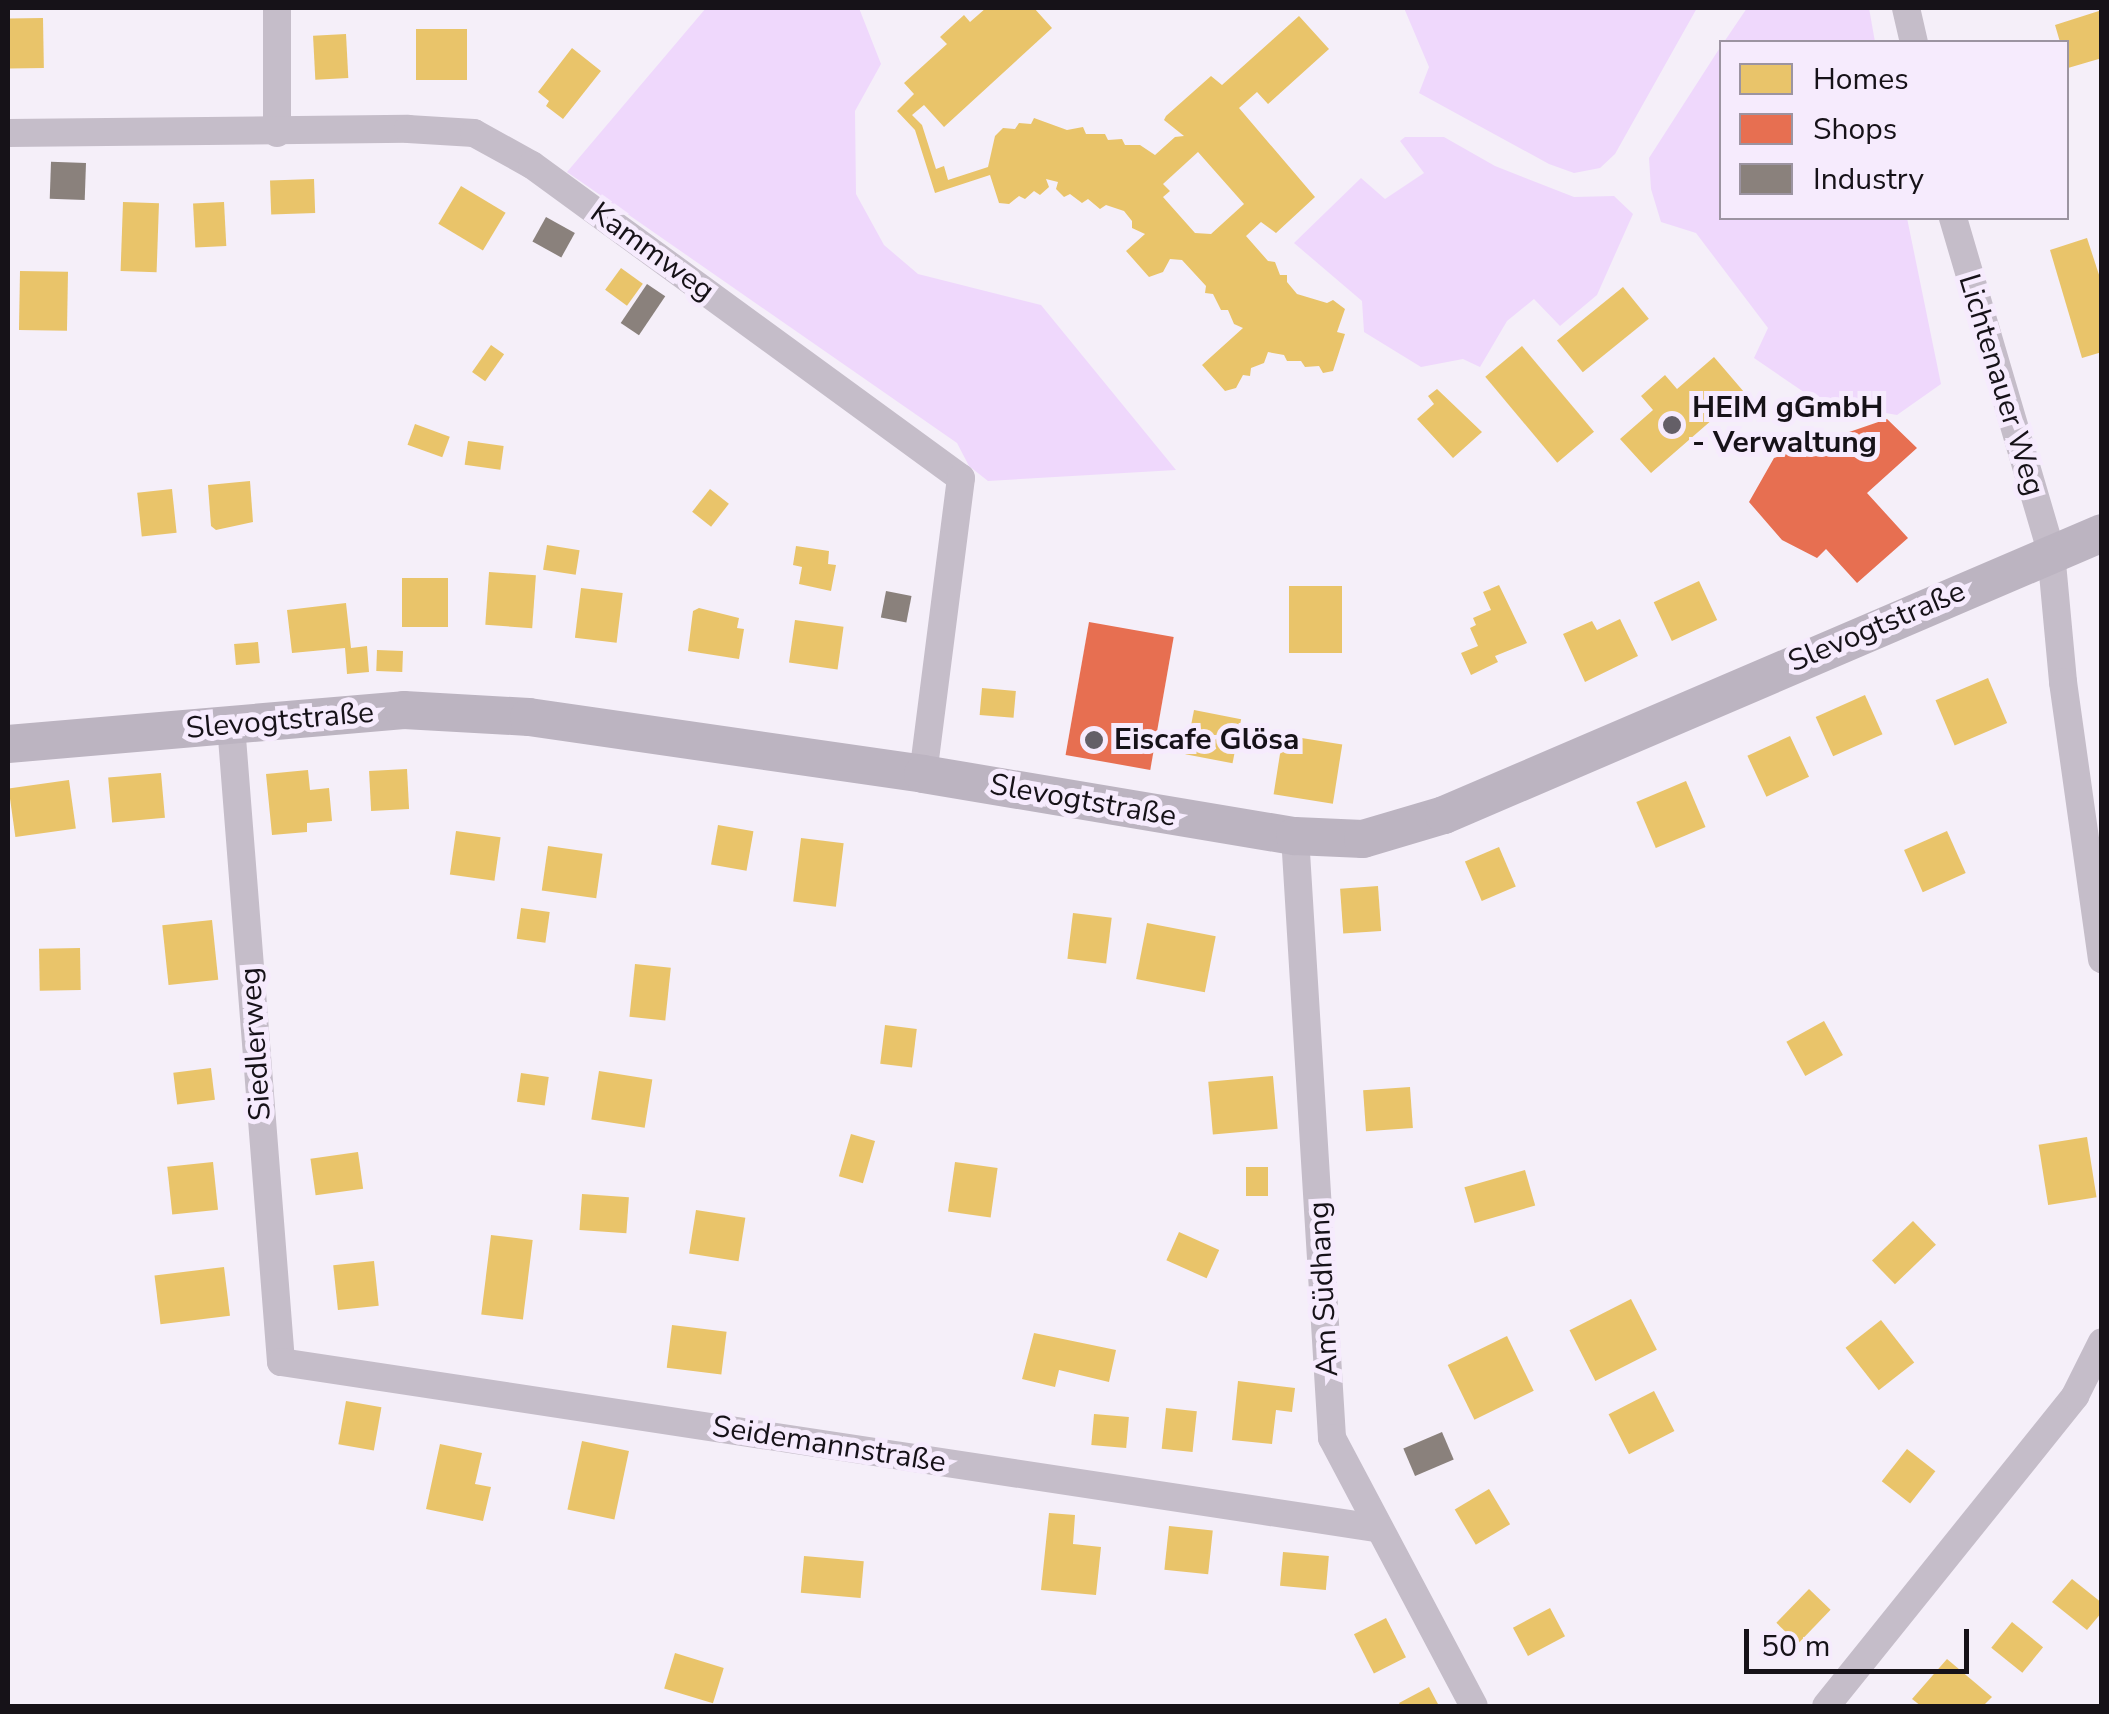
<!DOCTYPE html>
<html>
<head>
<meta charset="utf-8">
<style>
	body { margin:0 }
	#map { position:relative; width:2109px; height:1714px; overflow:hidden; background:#f5eff9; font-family:"Nunito Sans",sans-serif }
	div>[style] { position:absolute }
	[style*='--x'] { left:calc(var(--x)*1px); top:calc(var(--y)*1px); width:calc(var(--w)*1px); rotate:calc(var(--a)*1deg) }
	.green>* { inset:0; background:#efd8fc }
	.homes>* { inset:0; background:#e9c46a; transform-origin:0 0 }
	.shops>* { inset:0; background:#e76f51; transform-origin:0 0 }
	.industry>* { inset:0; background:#8a817c; transform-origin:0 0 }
	.street>* { height:28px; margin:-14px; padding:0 14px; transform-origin:14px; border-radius:14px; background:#c5bdc9 }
	.secondary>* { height:38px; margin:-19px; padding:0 19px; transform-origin:19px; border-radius:19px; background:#bcb4c1 }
	.dots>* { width:28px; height:28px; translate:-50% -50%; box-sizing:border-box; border:5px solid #f6ebfd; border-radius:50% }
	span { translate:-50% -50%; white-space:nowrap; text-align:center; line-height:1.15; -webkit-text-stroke:10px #f6ebfd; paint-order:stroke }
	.street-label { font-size:30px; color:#161218 }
	.poi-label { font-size:30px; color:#161218; font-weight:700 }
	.left { translate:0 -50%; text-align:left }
	.frame { position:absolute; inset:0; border:10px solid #161218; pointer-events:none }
	.legend { position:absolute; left:1719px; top:40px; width:350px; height:180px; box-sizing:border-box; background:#f6ebfd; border:2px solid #9c94a1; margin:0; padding:12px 18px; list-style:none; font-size:30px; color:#161218 }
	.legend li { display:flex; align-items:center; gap:20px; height:50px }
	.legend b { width:50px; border:2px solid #9c94a1 }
	.scale { position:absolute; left:1744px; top:1629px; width:225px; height:45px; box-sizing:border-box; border:5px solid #161218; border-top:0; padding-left:12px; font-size:30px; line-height:35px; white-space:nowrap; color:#161218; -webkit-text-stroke:8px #f6ebfd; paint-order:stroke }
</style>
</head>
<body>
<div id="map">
	<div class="green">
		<div style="clip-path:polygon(706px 8px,859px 8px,881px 64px,855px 111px,856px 194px,884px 245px,918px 274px,1041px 305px,1176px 470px,988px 481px,969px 466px,957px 443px,567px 172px)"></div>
		<div style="clip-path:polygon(1404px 8px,1697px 8px,1615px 154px,1600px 168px,1574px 173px,1549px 164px,1419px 93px,1429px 67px)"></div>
		<div style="clip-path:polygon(1747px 8px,1869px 8px,1875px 42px,1724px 42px)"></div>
		<div style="clip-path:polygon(1721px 46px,1722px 218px,1907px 218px,1941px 384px,1897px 415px,1817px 401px,1754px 358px,1768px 328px,1696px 233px,1661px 222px,1651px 189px,1649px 158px)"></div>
		<div style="clip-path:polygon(1405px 137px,1444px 137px,1495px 166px,1574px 197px,1614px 196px,1633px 214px,1597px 295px,1560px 326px,1534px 299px,1507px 321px,1480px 367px,1463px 359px,1421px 367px,1364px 332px,1362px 301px,1294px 243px,1361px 178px,1385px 199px,1424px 173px,1400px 141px)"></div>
	</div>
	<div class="homes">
		<div style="clip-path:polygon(evenodd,986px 8px,1034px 8px,1052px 28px,944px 127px,924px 105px,912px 115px,922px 125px,936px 169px,944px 166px,948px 180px,988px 167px,995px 136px,1003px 128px,1015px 129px,1019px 123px,1031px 124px,1034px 118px,1067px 130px,1083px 127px,1086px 134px,1105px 134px,1108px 140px,1122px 139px,1125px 145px,1140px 145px,1155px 155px,1175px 137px,1184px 136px,1164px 120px,1166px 116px,1211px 76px,1222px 85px,1299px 16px,1329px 49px,1268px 104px,1257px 92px,1239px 108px,1315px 197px,1276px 233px,1261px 222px,1246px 236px,1268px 261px,1275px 262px,1280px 275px,1287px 275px,1287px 282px,1297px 294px,1327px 303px,1333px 300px,1345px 309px,1337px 332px,1345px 334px,1333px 371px,1323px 373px,1319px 366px,1305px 367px,1301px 361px,1287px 361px,1284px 355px,1268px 352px,1264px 363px,1251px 368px,1250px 376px,1243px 375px,1236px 388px,1225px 391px,1202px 365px,1243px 328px,1234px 324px,1228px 310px,1221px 310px,1213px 294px,1205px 293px,1206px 286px,1182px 260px,1170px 259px,1163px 272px,1149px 277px,1126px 251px,1145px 234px,1132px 228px,1132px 221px,1124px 211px,1106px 205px,1100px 209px,1088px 199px,1082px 203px,1070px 194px,1064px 197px,1056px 189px,1058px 182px,1046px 179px,1049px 187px,1040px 195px,1034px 191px,1025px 199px,1019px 196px,1009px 204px,999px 203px,990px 175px,935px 193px,915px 130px,897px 111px,914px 94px,904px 83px,947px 44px,940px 37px,964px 15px,970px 22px,986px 8px,1198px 152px,1244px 204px,1211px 234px,1195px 233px,1163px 197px,1170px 191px,1163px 184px,1198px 152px)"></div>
		<div style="clip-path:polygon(2102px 10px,2102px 58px,2068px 68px,2066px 42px,2060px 42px,2055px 25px)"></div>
		<div style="left:43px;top:18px;width:50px;height:35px;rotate:89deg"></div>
		<div style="left:416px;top:29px;width:51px;height:51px"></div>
		<div style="left:346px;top:34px;width:44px;height:33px;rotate:87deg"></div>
		<div style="clip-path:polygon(572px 48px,601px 71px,563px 119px,546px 106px,549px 101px,538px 92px)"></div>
		<div style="left:314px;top:179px;width:34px;height:44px;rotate:88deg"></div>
		<div style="left:461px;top:186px;width:52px;height:44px;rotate:31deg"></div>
		<div style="left:123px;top:202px;width:36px;height:69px;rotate:2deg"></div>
		<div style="left:224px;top:202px;width:44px;height:31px;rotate:87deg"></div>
		<div style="clip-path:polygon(2087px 238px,2102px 284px,2102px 352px,2082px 358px,2050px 250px)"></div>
		<div style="left:621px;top:268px;width:27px;height:27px;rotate:36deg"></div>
		<div style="left:20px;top:271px;width:48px;height:59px;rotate:1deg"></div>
		<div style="left:1623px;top:287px;width:41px;height:85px;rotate:51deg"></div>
		<div style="left:491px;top:345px;width:16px;height:33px;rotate:35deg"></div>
		<div style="left:1522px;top:346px;width:112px;height:48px;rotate:50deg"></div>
		<div style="clip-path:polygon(1714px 357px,1744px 392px,1651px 473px,1620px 439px,1653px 410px,1641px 396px,1665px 375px,1677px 389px)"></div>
		<div style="clip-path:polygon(1437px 389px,1482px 432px,1453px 458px,1417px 419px,1434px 404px,1428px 396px)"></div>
		<div style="left:415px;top:424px;width:37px;height:22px;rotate:20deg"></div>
		<div style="left:468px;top:441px;width:36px;height:24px;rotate:8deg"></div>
		<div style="clip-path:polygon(250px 481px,253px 522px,216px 530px,211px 526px,208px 485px)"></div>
		<div style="left:172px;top:489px;width:44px;height:35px;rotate:84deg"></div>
		<div style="left:710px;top:489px;width:24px;height:29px;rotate:38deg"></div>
		<div style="left:547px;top:545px;width:33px;height:25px;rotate:9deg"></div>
		<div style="clip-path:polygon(796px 546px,829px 551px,828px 564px,836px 565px,831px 591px,799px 584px,802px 567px,793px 565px)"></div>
		<div style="left:489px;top:572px;width:47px;height:53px;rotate:4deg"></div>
		<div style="left:402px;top:578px;width:46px;height:49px"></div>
		<div style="left:1699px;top:581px;width:43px;height:50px;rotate:65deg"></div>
		<div style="clip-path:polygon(1499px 585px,1527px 643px,1495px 656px,1498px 662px,1471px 675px,1461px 653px,1478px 646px,1470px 628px,1476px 625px,1473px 618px,1491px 610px,1483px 592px)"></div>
		<div style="left:1289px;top:586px;width:53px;height:67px"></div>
		<div style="left:581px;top:588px;width:42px;height:50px;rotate:7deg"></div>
		<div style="clip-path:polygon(346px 603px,351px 648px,367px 646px,369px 672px,347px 674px,345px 648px,292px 653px,287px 610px)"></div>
		<div style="clip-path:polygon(699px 608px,739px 618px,737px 628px,744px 629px,739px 659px,688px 651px,693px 611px)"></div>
		<div style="clip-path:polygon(1620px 619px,1638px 656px,1585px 682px,1563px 634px,1592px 621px,1597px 630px)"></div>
		<div style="left:795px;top:620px;width:49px;height:43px;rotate:8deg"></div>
		<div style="left:258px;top:642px;width:21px;height:24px;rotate:85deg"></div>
		<div style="left:377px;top:650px;width:26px;height:21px;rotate:2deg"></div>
		<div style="left:1988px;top:678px;width:49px;height:57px;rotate:67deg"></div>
		<div style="left:982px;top:688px;width:34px;height:27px;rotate:5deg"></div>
		<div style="left:1865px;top:695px;width:43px;height:54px;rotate:66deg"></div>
		<div style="left:1194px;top:710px;width:48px;height:45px;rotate:11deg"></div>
		<div style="left:1283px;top:735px;width:60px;height:60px;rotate:9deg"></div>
		<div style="left:1790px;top:736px;width:45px;height:47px;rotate:65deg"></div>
		<div style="left:407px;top:769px;width:40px;height:38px;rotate:87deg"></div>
		<div style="clip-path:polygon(308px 770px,310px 790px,329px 788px,332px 821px,307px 823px,307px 832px,272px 835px,266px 774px)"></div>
		<div style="left:161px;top:773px;width:45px;height:53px;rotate:85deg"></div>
		<div style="left:69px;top:780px;width:49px;height:61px;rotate:82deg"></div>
		<div style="left:1686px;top:781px;width:50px;height:54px;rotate:67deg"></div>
		<div style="left:718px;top:825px;width:36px;height:40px;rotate:10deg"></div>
		<div style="left:456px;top:831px;width:45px;height:44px;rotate:8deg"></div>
		<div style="left:1947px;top:831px;width:46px;height:47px;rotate:66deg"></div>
		<div style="left:801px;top:838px;width:43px;height:64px;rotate:7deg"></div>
		<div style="left:548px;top:846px;width:55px;height:45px;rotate:8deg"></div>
		<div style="left:1499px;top:847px;width:43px;height:37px;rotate:67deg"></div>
		<div style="left:1378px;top:886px;width:45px;height:38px;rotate:86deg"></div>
		<div style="left:521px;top:908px;width:29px;height:31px;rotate:8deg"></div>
		<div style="left:1073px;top:913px;width:39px;height:46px;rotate:7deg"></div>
		<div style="left:212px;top:920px;width:60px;height:50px;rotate:84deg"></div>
		<div style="left:1147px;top:923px;width:70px;height:57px;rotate:11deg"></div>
		<div style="left:80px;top:948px;width:42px;height:41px;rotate:89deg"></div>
		<div style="left:635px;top:964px;width:36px;height:53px;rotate:6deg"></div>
		<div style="left:1824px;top:1021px;width:39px;height:43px;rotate:61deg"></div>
		<div style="left:885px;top:1025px;width:32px;height:39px;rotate:7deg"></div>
		<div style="left:211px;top:1068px;width:32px;height:38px;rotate:83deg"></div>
		<div style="left:599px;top:1071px;width:54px;height:49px;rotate:9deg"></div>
		<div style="left:521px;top:1073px;width:28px;height:29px;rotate:8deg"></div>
		<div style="left:1273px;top:1076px;width:53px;height:65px;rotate:85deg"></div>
		<div style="left:1410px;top:1087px;width:41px;height:47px;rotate:86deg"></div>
		<div style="left:851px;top:1134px;width:25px;height:44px;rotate:16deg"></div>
		<div style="left:2087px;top:1137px;width:61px;height:49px;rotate:81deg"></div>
		<div style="left:358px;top:1152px;width:37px;height:48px;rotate:82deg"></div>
		<div style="left:213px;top:1162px;width:48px;height:46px;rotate:84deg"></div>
		<div style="left:955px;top:1162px;width:43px;height:50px;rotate:8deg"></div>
		<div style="left:1246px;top:1167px;width:22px;height:29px"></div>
		<div style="left:1525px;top:1170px;width:37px;height:63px;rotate:74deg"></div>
		<div style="left:582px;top:1194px;width:47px;height:36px;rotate:4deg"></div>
		<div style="left:696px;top:1210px;width:50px;height:44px;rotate:9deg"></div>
		<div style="left:1913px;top:1221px;width:33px;height:57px;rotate:46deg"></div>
		<div style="left:1179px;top:1232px;width:44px;height:31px;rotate:24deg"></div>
		<div style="left:491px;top:1235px;width:42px;height:80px;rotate:7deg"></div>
		<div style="left:374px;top:1261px;width:45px;height:41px;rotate:84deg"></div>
		<div style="left:224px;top:1267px;width:49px;height:70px;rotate:83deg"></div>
		<div style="left:1631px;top:1299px;width:57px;height:69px;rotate:63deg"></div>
		<div style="left:1881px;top:1320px;width:54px;height:45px;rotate:52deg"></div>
		<div style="left:672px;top:1325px;width:55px;height:43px;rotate:7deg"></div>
		<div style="clip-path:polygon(1034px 1333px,1116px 1350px,1109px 1382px,1059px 1370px,1055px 1387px,1022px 1379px)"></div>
		<div style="left:1507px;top:1336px;width:61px;height:66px;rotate:64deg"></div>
		<div style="clip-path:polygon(1238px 1381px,1295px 1388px,1292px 1412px,1276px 1410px,1272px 1444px,1232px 1440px)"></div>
		<div style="left:1654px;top:1391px;width:45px;height:51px;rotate:63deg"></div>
		<div style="left:346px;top:1401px;width:36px;height:44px;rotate:10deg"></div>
		<div style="left:1166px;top:1408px;width:31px;height:41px;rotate:6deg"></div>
		<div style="left:1094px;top:1414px;width:35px;height:31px;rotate:5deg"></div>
		<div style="left:582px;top:1441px;width:48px;height:70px;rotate:12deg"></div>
		<div style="clip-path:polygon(440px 1444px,482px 1453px,475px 1484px,491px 1487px,483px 1521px,426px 1509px)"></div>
		<div style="left:1907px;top:1449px;width:36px;height:41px;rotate:38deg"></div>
		<div style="left:1489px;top:1489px;width:41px;height:40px;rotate:59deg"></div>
		<div style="clip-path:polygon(1049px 1513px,1075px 1515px,1073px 1544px,1101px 1547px,1096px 1595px,1041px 1590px)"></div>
		<div style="left:1169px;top:1526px;width:44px;height:44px;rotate:6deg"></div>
		<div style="left:1283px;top:1552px;width:46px;height:34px;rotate:5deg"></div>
		<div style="left:804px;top:1556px;width:60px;height:37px;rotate:5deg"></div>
		<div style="clip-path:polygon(2072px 1579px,2102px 1603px,2102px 1612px,2087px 1630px,2052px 1602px)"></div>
		<div style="left:1809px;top:1589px;width:30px;height:47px;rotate:44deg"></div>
		<div style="left:1550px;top:1608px;width:32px;height:42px;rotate:62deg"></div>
		<div style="left:1386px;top:1618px;width:44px;height:36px;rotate:63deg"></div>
		<div style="left:2012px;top:1622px;width:40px;height:33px;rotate:39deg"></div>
		<div style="left:675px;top:1653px;width:51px;height:37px;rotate:17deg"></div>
		<div style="clip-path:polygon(1947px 1659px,1992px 1697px,1983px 1706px,1921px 1706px,1912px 1699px)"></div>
		<div style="clip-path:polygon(1429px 1687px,1439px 1706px,1401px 1706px,1399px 1703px)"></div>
	</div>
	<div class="shops">
		<div style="clip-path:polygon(1887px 419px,1917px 448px,1867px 493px,1908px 538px,1857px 583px,1826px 549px,1817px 558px,1782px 540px,1749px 502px,1774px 458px)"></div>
		<div style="left:1089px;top:622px;width:86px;height:135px;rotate:10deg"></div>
	</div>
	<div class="industry">
		<div style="left:86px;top:163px;width:37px;height:35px;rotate:92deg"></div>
		<div style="left:546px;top:217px;width:33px;height:28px;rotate:29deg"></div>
		<div style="left:647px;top:284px;width:22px;height:47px;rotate:34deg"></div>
		<div style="left:886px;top:591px;width:26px;height:27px;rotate:11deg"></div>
		<div style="left:1442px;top:1432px;width:30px;height:42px;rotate:67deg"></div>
	</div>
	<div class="street">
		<div style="--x:277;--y:8;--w:125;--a:90"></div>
		<div style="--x:1906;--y:8;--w:35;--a:77"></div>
		<div style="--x:8;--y:133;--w:400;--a:-0.6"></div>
		<div style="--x:408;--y:129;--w:66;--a:3.5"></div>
		<div style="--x:474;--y:133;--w:66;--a:28.9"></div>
		<div style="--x:532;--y:165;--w:531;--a:36.11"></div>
		<div style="--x:961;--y:478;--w:298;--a:97.3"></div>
		<div style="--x:1953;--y:218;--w:348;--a:73.6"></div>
		<div style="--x:2051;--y:552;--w:131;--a:84.7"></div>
		<div style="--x:2063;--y:682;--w:280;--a:82"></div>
		<div style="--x:231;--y:725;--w:639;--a:85.51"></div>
		<div style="--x:281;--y:1362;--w:1108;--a:8.62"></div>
		<div style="--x:1295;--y:836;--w:603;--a:86.48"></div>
		<div style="--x:1332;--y:1438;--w:303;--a:62.1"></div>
		<div style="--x:1826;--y:1706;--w:398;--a:-51.2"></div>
		<div style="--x:2075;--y:1396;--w:60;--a:-63.4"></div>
	</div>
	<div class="secondary">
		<div style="--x:8;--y:744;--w:397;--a:-4.9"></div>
		<div style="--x:404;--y:710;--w:125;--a:3.2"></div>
		<div style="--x:529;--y:717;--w:398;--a:8.2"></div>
		<div style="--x:923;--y:774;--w:377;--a:9.5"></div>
		<div style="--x:1295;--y:836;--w:68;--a:2.5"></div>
		<div style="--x:1363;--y:839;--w:84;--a:-16.5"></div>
		<div style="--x:1444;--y:815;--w:716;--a:-23.2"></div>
	</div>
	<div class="dots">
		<div style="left:1672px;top:425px;background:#645f67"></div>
		<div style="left:1094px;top:740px;background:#645f67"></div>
	</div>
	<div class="street-label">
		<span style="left:652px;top:252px;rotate:36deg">Kammweg</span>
		<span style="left:2001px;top:385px;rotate:73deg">Lichtenauer Weg</span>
		<span style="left:1877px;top:627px;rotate:-23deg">Slevogtstraße</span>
		<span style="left:280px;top:721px;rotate:-5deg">Slevogtstraße</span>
		<span style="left:1083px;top:801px;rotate:10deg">Slevogtstraße</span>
		<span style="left:256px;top:1044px;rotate:-94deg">Siedlerweg</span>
		<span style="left:1324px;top:1289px;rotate:-93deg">Am Südhang</span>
		<span style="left:829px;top:1445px;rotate:9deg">Seidemannstraße</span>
	</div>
	<div class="poi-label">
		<span class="left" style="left:1692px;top:425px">HEIM gGmbH<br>- Verwaltung</span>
		<span class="left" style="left:1114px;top:740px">Eiscafe Glösa</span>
	</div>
	<div class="frame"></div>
	<ul class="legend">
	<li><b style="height:28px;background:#e9c46a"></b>Homes</li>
	<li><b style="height:28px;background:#e76f51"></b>Shops</li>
	<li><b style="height:28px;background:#8a817c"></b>Industry</li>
	</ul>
	<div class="scale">50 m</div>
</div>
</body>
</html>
